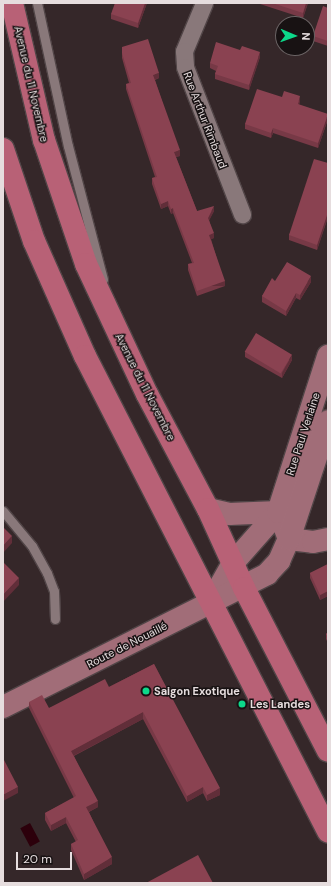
<!DOCTYPE html>
<html>
<head>
<meta charset="utf-8">
<style>
	body { margin:0 }
	#map { position:relative; width:331px; height:886px; overflow:hidden; background:#352729; font-family:"DM Sans",sans-serif }
	div>[style] { position:absolute }
	[style*='--x'] { left:calc(var(--x)*1px); top:calc(var(--y)*1px); width:calc(var(--w)*1px); rotate:calc(var(--a)*1deg) }
	.water>* { inset:0; background:#2c000b; transform-origin:0 0 }
	.roads { filter:drop-shadow(1px 0 #514547) drop-shadow(-1px 0 #514547) drop-shadow(0 1px #514547) drop-shadow(0 -1px #514547) }
	.lane>* { height:9px; margin:-4.5px; padding:0 4.5px; transform-origin:4.5px; border-radius:4.5px; background:#89787a }
	.street>* { height:17px; margin:-8.5px; padding:0 8.5px; transform-origin:8.5px; border-radius:8.5px; background:#89787a }
	.secondary>* { height:22px; margin:-11px; padding:0 11px; transform-origin:11px; border-radius:11px; background:#a16d78 }
	.primary>* { height:22px; margin:-11px; padding:0 11px; transform-origin:11px; border-radius:11px; background:#b86176 }
	.wall>* { inset:0; background:#773946 }
	.shaded-wall>* { inset:0; background:#612e39; transform-origin:0 0 }
	.building>* { inset:0; background:#8a4251; transform-origin:0 0 }
	.dots>* { width:11px; height:11px; translate:-50% -50%; box-sizing:border-box; border:2px solid #181213; border-radius:50% }
	span { translate:-50% -50%; white-space:nowrap; text-align:center; line-height:1.15; -webkit-text-stroke:3px #181213; paint-order:stroke }
	.street-label { font-size:11px; color:#e6ddde }
	.poi-label { font-size:11px; color:#e6ddde; font-weight:700 }
	.left { translate:0 -50%; text-align:left }
	.frame { position:absolute; inset:0; border:4px solid #e6ddde; pointer-events:none }
	.north { position:absolute; left:275px; top:16px; width:40px; height:40px; box-sizing:border-box; background:#181213; border:1px solid #6a6364; border-radius:50%; rotate:92deg; font-size:11px; font-weight:700; line-height:16px; text-align:center; color:#e6ddde }
	.north::after { content:''; display:block; margin:auto; width:14px; height:18px; background:#0cd98a; clip-path:polygon(50% 0,100% 100%,50% 72%,0 100%) }
	.scale { position:absolute; left:16px; top:852px; width:56px; height:18px; box-sizing:border-box; border:2px solid #e6ddde; border-top:0; padding-left:5px; font-size:12px; line-height:14px; white-space:nowrap; color:#e6ddde; -webkit-text-stroke:3px #181213; paint-order:stroke }
</style>
</head>
<body>
<div id="map">
	<div class="water">
		<div style="left:30px;top:823px;width:21px;height:11px;rotate:62deg"></div>
	</div>
	<div class="roads">
		<div class="lane">
			<div style="--x:37;--y:3;--w:146;--a:77.8"></div>
			<div style="--x:68;--y:146;--w:138;--a:75.3"></div>
			<div style="--x:3;--y:511;--w:45;--a:50.4"></div>
			<div style="--x:32;--y:546;--w:31;--a:61"></div>
			<div style="--x:47;--y:573;--w:19;--a:69"></div>
			<div style="--x:54;--y:591;--w:28;--a:88"></div>
		</div>
		<div class="street">
			<div style="--x:204;--y:3;--w:52;--a:112.6"></div>
			<div style="--x:184;--y:51;--w:16;--a:86"></div>
			<div style="--x:185;--y:67;--w:158;--a:68.8"></div>
		</div>
		<div class="secondary">
			<div style="--x:208;--y:509;--w:22;--a:13"></div>
			<div style="--x:229;--y:514;--w:49;--a:-2.3"></div>
			<div style="--x:284;--y:526;--w:14;--a:69"></div>
			<div style="--x:289;--y:539;--w:24;--a:7"></div>
			<div style="--x:313;--y:542;--w:15;--a:-11"></div>
			<div style="--x:211;--y:602;--w:45;--a:-60.6"></div>
			<div style="--x:233;--y:563;--w:68;--a:-48.6"></div>
			<div style="--x:278;--y:512;--w:164;--a:-72.2"></div>
			<div style="--x:3;--y:707;--w:296;--a:-26.7"></div>
			<div style="--x:267;--y:574;--w:18;--a:-47"></div>
			<div style="--x:279;--y:561;--w:24;--a:-66"></div>
			<div style="--x:289;--y:539;--w:124;--a:-71.7"></div>
		</div>
		<div class="primary">
			<div style="--x:12;--y:3;--w:141;--a:76.9"></div>
			<div style="--x:44;--y:140;--w:131;--a:71.3"></div>
			<div style="--x:86;--y:264;--w:144;--a:64.9"></div>
			<div style="--x:147;--y:394;--w:130;--a:62.1"></div>
			<div style="--x:208;--y:509;--w:87;--a:65.5"></div>
			<div style="--x:244;--y:588;--w:183;--a:62.7"></div>
			<div style="--x:3;--y:149;--w:97;--a:71.4"></div>
			<div style="--x:34;--y:241;--w:126;--a:66.1"></div>
			<div style="--x:85;--y:356;--w:534;--a:62.91"></div>
		</div>
	</div>
	<div class="wall">
		<div style="clip-path:polygon(147px 3px,138px 28px,111px 19px,111px 14px)"></div>
		<div style="clip-path:polygon(257px 3px,308px 3px,303px 18px)"></div>
		<div style="clip-path:polygon(328px 8px,328px 46px,313px 41px,313px 36px)"></div>
		<div style="clip-path:polygon(122px 47px,159px 78px,155px 80px,180px 156px,176px 157px,197px 211px,214px 211px,209px 220px,214px 238px,211px 239px,225px 286px,197px 296px,188px 270px,188px 264px,192px 263px,173px 213px,171px 214px,168px 206px,161px 209px,152px 184px,152px 178px,155px 177px,126px 89px,126px 84px,129px 83px,122px 58px)"></div>
		<div style="clip-path:polygon(260px 57px,249px 90px,215px 79px,215px 74px,216px 71px,210px 68px,210px 63px)"></div>
		<div style="clip-path:polygon(282px 97px,300px 101px,299px 105px,328px 119px,318px 148px,273px 133px,271px 138px,245px 129px,245px 124px)"></div>
		<div style="clip-path:polygon(328px 163px,328px 217px,317px 250px,289px 240px,289px 235px)"></div>
		<div style="clip-path:polygon(275px 281px,311px 282px,300px 300px,296px 298px,286px 316px,262px 302px,262px 296px)"></div>
		<div style="clip-path:polygon(245px 352px,292px 360px,282px 378px,245px 357px)"></div>
		<div style="clip-path:polygon(328px 564px,328px 596px,320px 600px,310px 578px,310px 573px)"></div>
		<div style="clip-path:polygon(328px 632px,328px 643px,326px 639px,326px 634px)"></div>
		<div style="clip-path:polygon(154px 664px,220px 795px,207px 801px,203px 793px,187px 802px,143px 719px,74px 756px,98px 807px,89px 812px,112px 864px,84px 880px,71px 850px,71px 844px,76px 842px,66px 823px,51px 831px,45px 820px,45px 813px,74px 798px,29px 708px,29px 702px,49px 708px,109px 687px)"></div>
	</div>
	<div class="shaded-wall">
		<div style="clip-path:polygon(145px 3px,147px 3px,138px 28px,138px 23px)"></div>
		<div style="clip-path:polygon(306px 3px,308px 3px,303px 18px,303px 13px)"></div>
		<div style="clip-path:polygon(260px 52px,260px 57px,249px 90px,249px 85px)"></div>
		<div style="clip-path:polygon(159px 73px,159px 78px,153px 80px,153px 75px)"></div>
		<div style="clip-path:polygon(300px 96px,300px 101px,298px 109px,298px 104px)"></div>
		<div style="clip-path:polygon(328px 114px,328px 119px,318px 148px,318px 143px)"></div>
		<div style="clip-path:polygon(273px 128px,273px 133px,271px 138px,271px 133px)"></div>
		<div style="clip-path:polygon(180px 150px,180px 156px,174px 157px,174px 152px)"></div>
		<div style="clip-path:polygon(168px 201px,168px 206px,161px 209px,161px 204px)"></div>
		<div style="clip-path:polygon(214px 206px,214px 211px,208px 223px,208px 218px)"></div>
		<div style="clip-path:polygon(173px 208px,173px 213px,171px 214px,171px 209px)"></div>
		<div style="clip-path:polygon(328px 212px,328px 217px,317px 250px,317px 245px)"></div>
		<div style="clip-path:polygon(214px 233px,214px 238px,209px 240px,209px 235px)"></div>
		<div style="clip-path:polygon(311px 276px,311px 282px,300px 300px,300px 295px)"></div>
		<div style="left:225px;top:281px;width:5px;height:30px;rotate:90deg"></div>
		<div style="clip-path:polygon(296px 293px,296px 298px,286px 316px,286px 311px)"></div>
		<div style="clip-path:polygon(292px 355px,292px 360px,282px 378px,282px 373px)"></div>
		<div style="clip-path:polygon(12px 536px,12px 543px,3px 553px,3px 546px)"></div>
		<div style="clip-path:polygon(19px 578px,19px 585px,3px 602px,3px 595px)"></div>
		<div style="clip-path:polygon(328px 591px,328px 596px,320px 600px,320px 595px)"></div>
		<div style="clip-path:polygon(143px 712px,143px 719px,71px 757px,71px 751px)"></div>
		<div style="clip-path:polygon(18px 787px,18px 793px,3px 801px,3px 795px)"></div>
		<div style="clip-path:polygon(203px 787px,203px 793px,187px 802px,187px 796px)"></div>
		<div style="clip-path:polygon(220px 788px,220px 795px,207px 801px,207px 795px)"></div>
		<div style="clip-path:polygon(98px 801px,98px 807px,86px 813px,86px 807px)"></div>
		<div style="clip-path:polygon(66px 817px,66px 823px,51px 831px,51px 825px)"></div>
		<div style="clip-path:polygon(112px 857px,112px 864px,84px 880px,84px 874px)"></div>
	</div>
	<div class="building">
		<div style="clip-path:polygon(115px 3px,145px 3px,138px 23px,111px 14px)"></div>
		<div style="clip-path:polygon(272px 3px,306px 3px,303px 13px)"></div>
		<div style="clip-path:polygon(323px 6px,328px 8px,328px 41px,313px 36px)"></div>
		<div style="clip-path:polygon(148px 39px,159px 73px,153px 75px,180px 150px,174px 152px,197px 211px,214px 206px,208px 218px,214px 233px,209px 235px,225px 281px,197px 291px,188px 264px,194px 263px,173px 208px,171px 209px,168px 201px,161px 204px,152px 178px,157px 177px,126px 84px,131px 83px,122px 53px,122px 47px)"></div>
		<div style="clip-path:polygon(216px 42px,240px 50px,242px 46px,260px 52px,249px 85px,215px 74px,218px 66px,210px 63px)"></div>
		<div style="clip-path:polygon(257px 89px,282px 97px,284px 91px,300px 96px,298px 104px,328px 114px,318px 143px,273px 128px,271px 133px,245px 124px)"></div>
		<div style="clip-path:polygon(314px 159px,328px 163px,328px 212px,317px 245px,289px 235px)"></div>
		<div style="clip-path:polygon(287px 262px,311px 276px,300px 295px,296px 293px,286px 311px,262px 296px,272px 278px,275px 281px)"></div>
		<div style="left:256px;top:333px;width:42px;height:22px;rotate:31deg"></div>
		<div style="clip-path:polygon(3px 527px,12px 536px,3px 546px)"></div>
		<div style="clip-path:polygon(3px 562px,19px 578px,3px 595px)"></div>
		<div style="clip-path:polygon(328px 564px,328px 591px,320px 595px,310px 573px)"></div>
		<div style="clip-path:polygon(328px 632px,328px 638px,326px 634px)"></div>
		<div style="clip-path:polygon(154px 664px,220px 788px,207px 795px,203px 787px,187px 796px,143px 712px,71px 751px,98px 801px,86px 807px,112px 857px,84px 874px,71px 844px,78px 840px,66px 817px,51px 825px,45px 813px,76px 796px,29px 702px,42px 695px,49px 708px,105px 679px,109px 687px)"></div>
		<div style="clip-path:polygon(3px 758px,18px 787px,3px 795px)"></div>
		<div style="clip-path:polygon(198px 855px,213px 883px,146px 883px)"></div>
	</div>
	<div class="dots">
		<div style="left:146px;top:691px;background:#0cd98a"></div>
		<div style="left:242px;top:704px;background:#0cd98a"></div>
	</div>
	<div class="street-label">
		<span style="left:31px;top:84px;rotate:77deg">Avenue du 11 Novembre</span>
		<span style="left:205px;top:120px;rotate:69deg">Rue Arthur Rimbaud</span>
		<span style="left:145px;top:387px;rotate:63deg">Avenue du 11 Novembre</span>
		<span style="left:303px;top:434px;rotate:-72deg">Rue Paul Verlaine</span>
		<span style="left:127px;top:645px;rotate:-27deg">Route de Nouaillé</span>
	</div>
	<div class="poi-label">
		<span class="left" style="left:154px;top:691px">Saigon Exotique</span>
		<span class="left" style="left:250px;top:704px">Les Landes</span>
	</div>
	<div class="frame"></div>
	<div class="north">N</div>
	<div class="scale">20 m</div>
</div>
</body>
</html>
